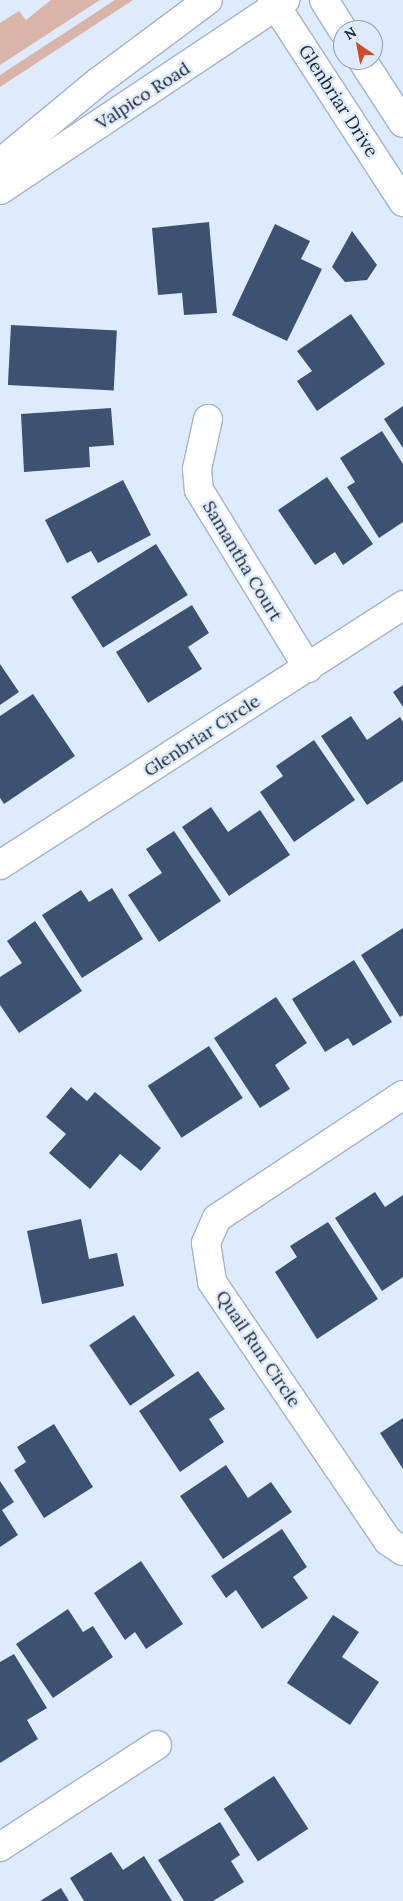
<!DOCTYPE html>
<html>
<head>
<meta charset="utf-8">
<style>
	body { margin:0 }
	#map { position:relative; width:403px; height:1901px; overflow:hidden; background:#deebfd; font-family:Lora,serif }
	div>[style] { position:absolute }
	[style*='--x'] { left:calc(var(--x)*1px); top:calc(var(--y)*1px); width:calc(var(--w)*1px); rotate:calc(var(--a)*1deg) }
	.green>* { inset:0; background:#dab3a9 }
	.building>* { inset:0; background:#3d5270; transform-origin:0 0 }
	.roads { filter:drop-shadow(1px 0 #a4b3c9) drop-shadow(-1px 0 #a4b3c9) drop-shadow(0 1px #a4b3c9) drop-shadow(0 -1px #a4b3c9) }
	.minor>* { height:28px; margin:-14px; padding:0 14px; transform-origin:14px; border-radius:14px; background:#fff }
	.major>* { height:28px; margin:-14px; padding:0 14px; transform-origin:14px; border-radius:14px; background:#fff }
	span { translate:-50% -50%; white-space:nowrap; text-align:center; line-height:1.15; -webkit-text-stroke:5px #deebfd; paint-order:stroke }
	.street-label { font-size:18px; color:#20262f }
	.north { position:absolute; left:333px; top:20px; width:50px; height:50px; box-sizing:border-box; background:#deebfd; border:1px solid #929cab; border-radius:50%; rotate:327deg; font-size:14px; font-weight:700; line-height:20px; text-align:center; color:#20262f }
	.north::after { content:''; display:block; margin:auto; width:18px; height:22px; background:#d24925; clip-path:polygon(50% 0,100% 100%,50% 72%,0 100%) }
</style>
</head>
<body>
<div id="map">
	<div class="green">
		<div style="clip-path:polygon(51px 0,100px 0,0 65px,0 23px,19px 11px,26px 20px)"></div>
		<div style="clip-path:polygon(115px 0,133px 0,0 87px,0 75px)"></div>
	</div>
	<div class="building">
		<div style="clip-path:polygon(209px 222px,217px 313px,184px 315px,182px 293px,158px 295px,152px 228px)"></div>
		<div style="clip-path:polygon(275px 224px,310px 241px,301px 259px,322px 269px,287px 341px,232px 315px)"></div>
		<div style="clip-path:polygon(352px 231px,377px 265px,367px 280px,345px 282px,332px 267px)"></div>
		<div style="clip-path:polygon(351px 314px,385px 364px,317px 411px,297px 381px,312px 371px,297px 351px)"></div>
		<div style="left:11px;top:325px;width:106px;height:60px;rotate:3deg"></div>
		<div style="clip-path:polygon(403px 406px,403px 448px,384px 419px)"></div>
		<div style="clip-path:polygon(111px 408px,114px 445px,89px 447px,90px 467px,24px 472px,21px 414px)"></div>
		<div style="clip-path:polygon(382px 431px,403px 464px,403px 522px,379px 538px,347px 487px,355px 482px,340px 458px)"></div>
		<div style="clip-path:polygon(327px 477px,373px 544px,343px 565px,335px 552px,315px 565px,278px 510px)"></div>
		<div style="clip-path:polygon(123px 480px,151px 535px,98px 563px,91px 551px,67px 563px,45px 520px)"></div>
		<div style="left:156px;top:544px;width:60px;height:100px;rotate:58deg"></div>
		<div style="clip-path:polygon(192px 605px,209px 633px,188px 647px,202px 669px,148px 703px,116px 652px)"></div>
		<div style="clip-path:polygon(0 664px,19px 692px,0 705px)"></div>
		<div style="clip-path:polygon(403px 685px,403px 707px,393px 692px)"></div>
		<div style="clip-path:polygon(33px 694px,75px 756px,4px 804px,0 798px,0 716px)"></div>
		<div style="clip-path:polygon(351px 716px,367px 740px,400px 717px,403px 722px,403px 781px,367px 805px,321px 736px)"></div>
		<div style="clip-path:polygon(314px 740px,355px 800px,294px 842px,260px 792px,283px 776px,276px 766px)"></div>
		<div style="clip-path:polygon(211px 807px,228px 832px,260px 810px,290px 855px,229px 896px,182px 827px)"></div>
		<div style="clip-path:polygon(174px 831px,221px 901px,159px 942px,128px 895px,162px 873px,146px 849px)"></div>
		<div style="clip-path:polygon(112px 888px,143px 939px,82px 978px,42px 915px,81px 890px,89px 902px)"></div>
		<div style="clip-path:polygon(35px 921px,82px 991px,19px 1033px,0 1005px,0 977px,22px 963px,7px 941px)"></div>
		<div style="clip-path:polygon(403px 928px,403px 1015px,400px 1017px,361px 955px)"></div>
		<div style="clip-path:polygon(354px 960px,392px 1022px,353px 1046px,348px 1038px,325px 1052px,292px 999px)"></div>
		<div style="clip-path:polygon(276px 997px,307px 1043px,275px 1065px,290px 1089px,260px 1108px,214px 1038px)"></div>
		<div style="left:209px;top:1046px;width:62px;height:73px;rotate:57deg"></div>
		<div style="clip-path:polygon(71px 1087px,87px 1101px,95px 1092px,161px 1148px,141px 1171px,120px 1154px,90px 1189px,49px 1153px,66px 1134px,46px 1117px)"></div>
		<div style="clip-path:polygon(375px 1192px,385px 1207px,403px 1195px,403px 1277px,382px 1291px,335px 1218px)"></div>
		<div style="clip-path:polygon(81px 1219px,89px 1259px,117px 1253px,124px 1286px,42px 1304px,27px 1231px)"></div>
		<div style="clip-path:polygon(328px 1222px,378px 1299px,317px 1339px,275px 1272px,297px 1257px,290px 1246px)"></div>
		<div style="left:134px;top:1315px;width:73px;height:54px;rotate:56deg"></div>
		<div style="clip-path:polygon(198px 1371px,225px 1409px,209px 1419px,224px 1442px,180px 1472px,139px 1411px)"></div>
		<div style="clip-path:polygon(403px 1418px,403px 1469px,380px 1433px)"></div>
		<div style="clip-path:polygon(54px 1424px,93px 1487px,44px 1518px,14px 1470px,26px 1462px,17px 1447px)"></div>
		<div style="clip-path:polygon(226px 1465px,248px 1498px,271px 1482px,292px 1512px,223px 1559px,180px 1496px)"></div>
		<div style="clip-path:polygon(0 1481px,14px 1502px,2px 1510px,18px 1535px,0 1547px)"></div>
		<div style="clip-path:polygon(282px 1529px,307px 1567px,293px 1577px,308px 1598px,262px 1629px,236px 1590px,226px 1598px,211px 1576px)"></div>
		<div style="clip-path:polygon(141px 1561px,183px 1624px,146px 1649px,135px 1632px,125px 1640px,94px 1593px)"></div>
		<div style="clip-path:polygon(68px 1609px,83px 1632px,93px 1626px,113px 1657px,53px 1698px,16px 1644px)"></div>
		<div style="clip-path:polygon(333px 1615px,359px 1632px,342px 1657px,379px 1682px,350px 1725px,287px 1683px)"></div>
		<div style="clip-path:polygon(14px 1654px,47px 1708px,27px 1720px,38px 1739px,0 1763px,0 1662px)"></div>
		<div style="left:274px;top:1776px;width:63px;height:60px;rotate:57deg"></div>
		<div style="clip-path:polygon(220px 1822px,240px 1855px,231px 1861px,244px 1882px,213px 1901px,184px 1901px,158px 1860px)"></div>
		<div style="clip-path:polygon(111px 1852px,123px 1870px,144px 1856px,172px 1901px,84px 1901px,70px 1878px)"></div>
		<div style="clip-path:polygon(61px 1888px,69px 1901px,40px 1901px)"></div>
	</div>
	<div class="roads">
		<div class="minor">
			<div style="--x:272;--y:0;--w:241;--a:57"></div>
			<div style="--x:324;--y:0;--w:36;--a:58"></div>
			<div style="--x:362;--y:60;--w:75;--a:56.9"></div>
			<div style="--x:208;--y:419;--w:51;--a:102.4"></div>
			<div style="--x:197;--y:469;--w:21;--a:85"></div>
			<div style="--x:199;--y:490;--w:209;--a:58.5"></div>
			<div style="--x:0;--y:865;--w:480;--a:-32.8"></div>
			<div style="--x:403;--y:1095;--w:223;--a:146.5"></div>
			<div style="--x:217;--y:1218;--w:27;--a:114"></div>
			<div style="--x:206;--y:1243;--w:39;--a:81"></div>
			<div style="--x:212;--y:1282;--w:313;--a:55.8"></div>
			<div style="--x:388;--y:1541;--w:18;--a:34"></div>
			<div style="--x:0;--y:1847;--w:187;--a:-33"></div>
		</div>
		<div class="major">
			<div style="--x:0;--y:163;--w:127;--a:-39.6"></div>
			<div style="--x:98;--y:82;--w:137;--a:-36.7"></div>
			<div style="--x:0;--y:190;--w:343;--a:-33.7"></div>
		</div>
	</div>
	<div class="street-label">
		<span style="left:143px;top:96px;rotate:-33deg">Valpico Road</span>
		<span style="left:338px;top:101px;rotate:57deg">Glenbriar Drive</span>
		<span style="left:242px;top:561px;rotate:59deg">Samantha Court</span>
		<span style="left:202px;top:736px;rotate:-33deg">Glenbriar Circle</span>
		<span style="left:258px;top:1349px;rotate:56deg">Quail Run Circle</span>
	</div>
	<div class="north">N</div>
</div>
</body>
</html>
